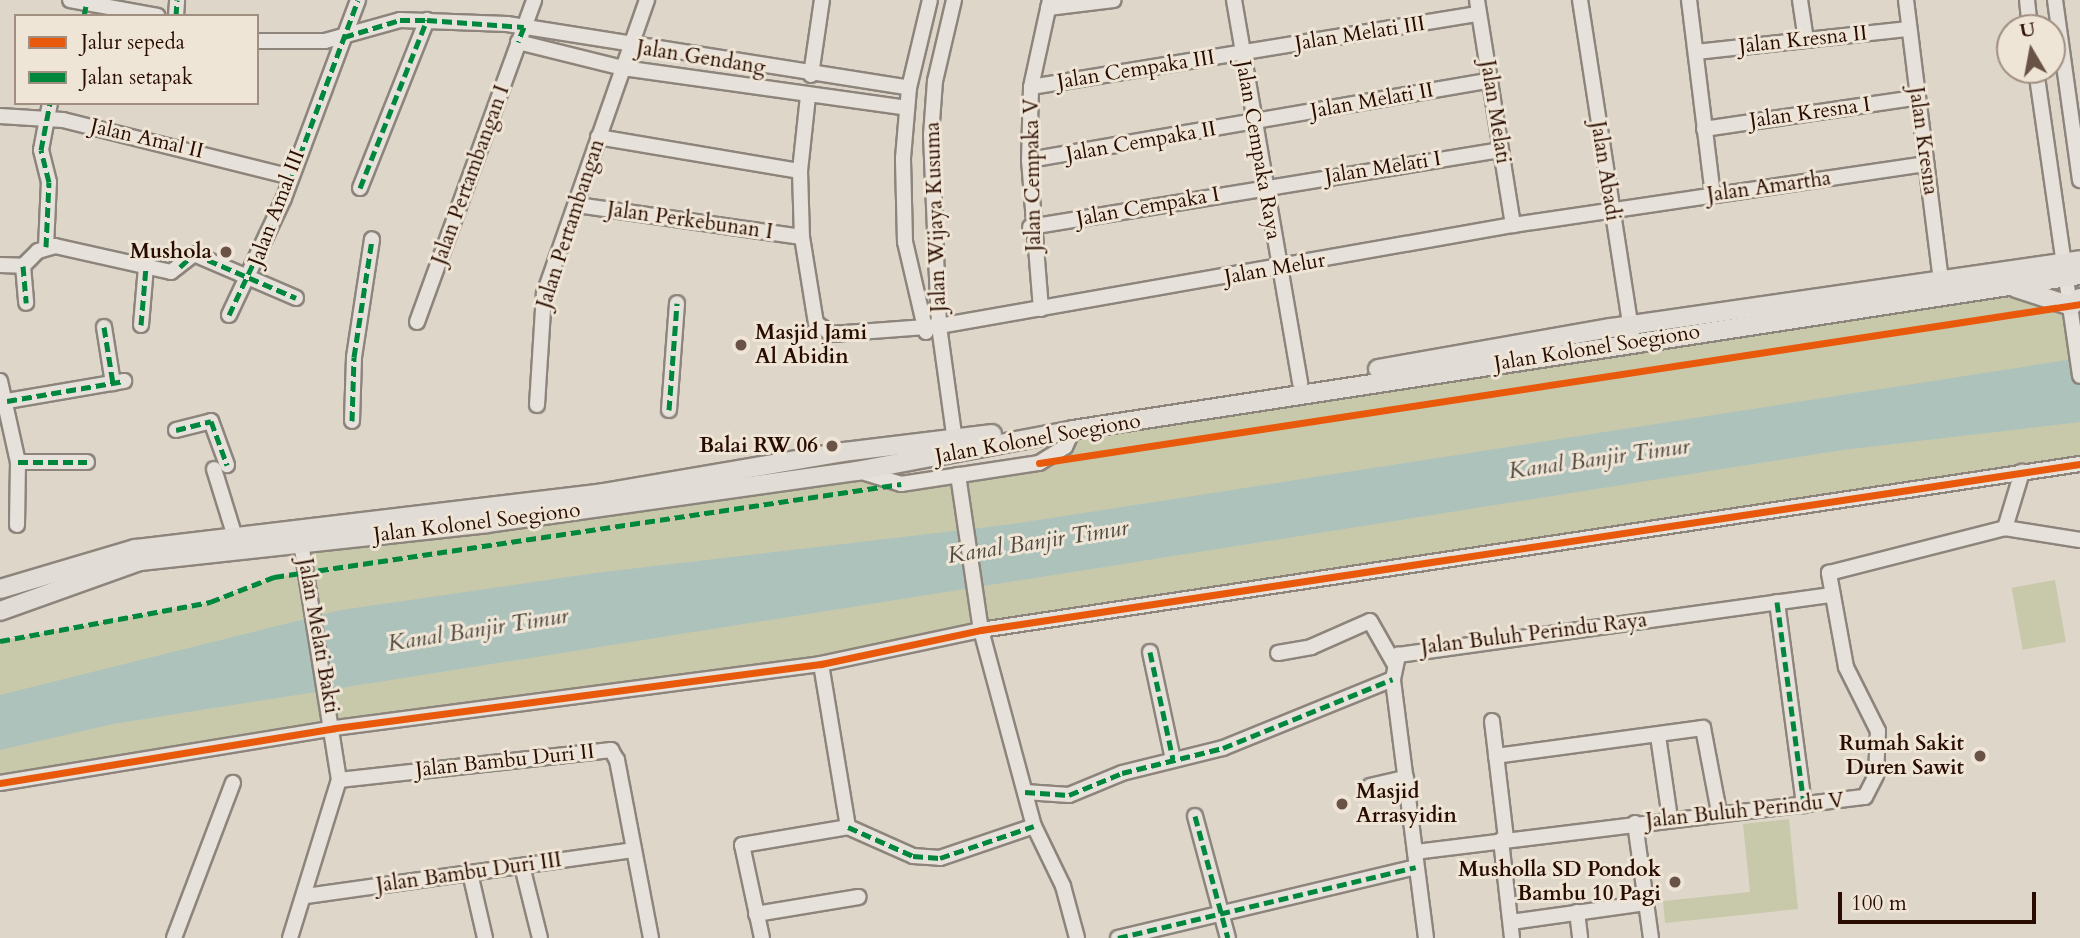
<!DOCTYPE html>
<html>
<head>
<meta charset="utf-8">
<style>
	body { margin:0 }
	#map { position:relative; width:2080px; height:938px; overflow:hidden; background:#ded6c9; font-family:Cardo,serif }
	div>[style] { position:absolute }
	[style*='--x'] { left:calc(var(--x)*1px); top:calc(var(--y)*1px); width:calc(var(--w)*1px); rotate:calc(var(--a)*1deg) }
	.green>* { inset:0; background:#c8c9ab; transform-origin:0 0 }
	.water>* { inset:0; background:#acc2bb }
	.roads { filter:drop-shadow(2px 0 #8d857c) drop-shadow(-2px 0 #8d857c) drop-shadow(0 2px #8d857c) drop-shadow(0 -2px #8d857c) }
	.minor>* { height:14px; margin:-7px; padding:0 7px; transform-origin:7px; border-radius:7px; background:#e6e1db }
	.major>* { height:18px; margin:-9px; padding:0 9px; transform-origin:9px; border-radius:9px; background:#e1dcd5 }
	.quiet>* { height:5px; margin-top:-2.5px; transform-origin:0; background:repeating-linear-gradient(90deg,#00873e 0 10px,transparent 0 15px) }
	.cycleway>* { height:7px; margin:-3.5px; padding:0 3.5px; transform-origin:3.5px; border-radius:3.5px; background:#e8590c }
	.dots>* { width:19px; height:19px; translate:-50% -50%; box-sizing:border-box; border:4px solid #efe5d6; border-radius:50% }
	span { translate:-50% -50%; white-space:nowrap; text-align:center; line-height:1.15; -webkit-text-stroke:6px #efe5d6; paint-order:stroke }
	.street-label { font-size:21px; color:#290c00 }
	.poi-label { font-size:21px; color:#290c00; font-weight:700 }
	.right { translate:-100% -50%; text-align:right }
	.left { translate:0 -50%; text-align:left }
	.water-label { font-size:23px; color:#50493f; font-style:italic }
	.legend { position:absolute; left:14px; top:14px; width:245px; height:91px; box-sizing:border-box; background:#efe5d6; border:2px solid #a08e80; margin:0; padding:9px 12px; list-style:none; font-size:21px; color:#290c00 }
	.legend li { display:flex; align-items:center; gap:14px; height:35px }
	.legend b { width:35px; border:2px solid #a08e80 }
	.north { position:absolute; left:1996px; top:14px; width:70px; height:70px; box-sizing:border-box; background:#efe5d6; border:2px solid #a08e80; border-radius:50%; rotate:350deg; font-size:19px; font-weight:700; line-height:28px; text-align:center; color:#290c00 }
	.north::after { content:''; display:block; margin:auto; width:24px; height:32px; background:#685346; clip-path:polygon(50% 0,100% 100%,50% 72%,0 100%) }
	.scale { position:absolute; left:1838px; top:892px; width:198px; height:32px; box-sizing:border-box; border:4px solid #290c00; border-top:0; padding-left:9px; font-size:21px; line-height:24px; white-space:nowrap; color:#290c00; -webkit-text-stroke:5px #efe5d6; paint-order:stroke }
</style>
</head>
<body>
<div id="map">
	<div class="green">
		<div style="clip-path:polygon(evenodd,2080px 275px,2080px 464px,981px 630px,821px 664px,335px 728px,0 785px,0 641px,210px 602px,274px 577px,305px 573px,301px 543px,857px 471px,901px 484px,1039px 463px,1073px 430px,2080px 275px,2071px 305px,2069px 306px,1335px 417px,1601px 375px,2071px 305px)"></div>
		<div style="left:2055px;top:580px;width:63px;height:44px;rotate:80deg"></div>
		<div style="clip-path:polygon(1789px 819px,1798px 909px,1665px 923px,1663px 901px,1750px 892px,1743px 824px)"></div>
	</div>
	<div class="water">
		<div style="clip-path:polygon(2080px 358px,2080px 422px,1842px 450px,113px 724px,0 750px,0 695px,341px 610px,595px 573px,1013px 524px)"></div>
	</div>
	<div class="roads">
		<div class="minor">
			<div style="--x:70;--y:0;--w:89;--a:10.3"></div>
			<div style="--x:954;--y:0;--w:83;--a:103.2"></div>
			<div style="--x:935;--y:81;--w:54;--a:94.2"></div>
			<div style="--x:931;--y:135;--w:191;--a:87.6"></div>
			<div style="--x:939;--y:326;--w:116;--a:82.1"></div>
			<div style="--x:1234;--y:0;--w:389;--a:80.2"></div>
			<div style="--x:1477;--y:0;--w:228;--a:80.9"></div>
			<div style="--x:1580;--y:0;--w:338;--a:81.2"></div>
			<div style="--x:1689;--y:0;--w:196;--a:83"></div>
			<div style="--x:1800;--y:0;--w:40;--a:81.5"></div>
			<div style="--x:1906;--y:0;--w:284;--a:82.9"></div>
			<div style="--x:2027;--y:0;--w:28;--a:84"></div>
			<div style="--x:2055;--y:0;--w:182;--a:82.1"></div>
			<div style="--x:1048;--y:8;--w:66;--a:-6.9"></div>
			<div style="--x:176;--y:16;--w:16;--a:-86"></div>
			<div style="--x:257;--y:41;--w:68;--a:0"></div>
			<div style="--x:325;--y:41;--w:78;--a:-15.6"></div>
			<div style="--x:400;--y:20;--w:107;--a:2.1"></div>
			<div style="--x:507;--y:24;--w:407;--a:9"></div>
			<div style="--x:518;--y:42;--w:108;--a:13.9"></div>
			<div style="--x:623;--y:68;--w:287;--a:8"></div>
			<div style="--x:1696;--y:52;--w:214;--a:-6.2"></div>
			<div style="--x:2036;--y:70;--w:309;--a:81.8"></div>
			<div style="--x:811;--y:75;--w:76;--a:-81.7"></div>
			<div style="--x:1031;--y:87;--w:454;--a:-9.3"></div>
			<div style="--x:808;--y:96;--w:75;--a:96.1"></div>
			<div style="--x:800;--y:171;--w:66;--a:88.3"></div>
			<div style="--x:802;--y:237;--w:87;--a:80.8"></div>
			<div style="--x:816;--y:323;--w:19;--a:35"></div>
			<div style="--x:832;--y:334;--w:107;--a:-4.3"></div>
			<div style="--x:939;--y:326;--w:583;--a:-9.98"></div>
			<div style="--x:1513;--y:225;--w:418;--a:-8.4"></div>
			<div style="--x:0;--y:116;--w:63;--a:3.6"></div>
			<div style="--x:63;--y:120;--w:235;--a:14"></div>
			<div style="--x:1704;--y:129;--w:213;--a:-8.4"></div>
			<div style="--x:598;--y:137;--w:205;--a:9.6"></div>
			<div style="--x:1029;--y:160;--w:468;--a:-9.8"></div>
			<div style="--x:360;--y:188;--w:181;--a:-68.3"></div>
			<div style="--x:577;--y:205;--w:227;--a:8.1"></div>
			<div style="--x:1030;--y:227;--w:476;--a:-9.3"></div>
			<div style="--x:46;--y:247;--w:65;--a:-87.4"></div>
			<div style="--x:49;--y:182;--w:33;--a:-104"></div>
			<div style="--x:41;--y:150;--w:48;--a:-79.2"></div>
			<div style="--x:0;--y:265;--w:23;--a:2"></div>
			<div style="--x:23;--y:266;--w:21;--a:-45"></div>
			<div style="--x:38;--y:251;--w:18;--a:-16"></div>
			<div style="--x:55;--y:246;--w:119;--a:12.6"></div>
			<div style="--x:171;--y:272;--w:29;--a:-38"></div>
			<div style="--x:194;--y:254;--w:111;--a:23.3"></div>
			<div style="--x:23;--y:266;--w:37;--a:85"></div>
			<div style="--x:1041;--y:309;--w:149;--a:-94.6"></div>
			<div style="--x:1029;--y:160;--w:73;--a:-88.4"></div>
			<div style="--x:1031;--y:87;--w:89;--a:-77.7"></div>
			<div style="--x:229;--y:315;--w:129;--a:-64.8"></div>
			<div style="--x:284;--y:198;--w:211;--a:-69.5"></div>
			<div style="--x:417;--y:322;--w:343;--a:-70"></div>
			<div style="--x:141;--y:325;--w:58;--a:-85.1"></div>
			<div style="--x:104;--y:327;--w:57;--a:80.9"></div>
			<div style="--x:926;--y:332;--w:92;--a:-103.1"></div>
			<div style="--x:905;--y:242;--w:84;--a:-91.4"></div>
			<div style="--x:903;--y:158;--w:70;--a:-85.1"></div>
			<div style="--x:909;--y:88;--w:90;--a:-76.6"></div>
			<div style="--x:0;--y:381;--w:83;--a:77.5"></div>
			<div style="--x:18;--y:462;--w:63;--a:90.9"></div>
			<div style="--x:7;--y:401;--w:119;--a:-9.7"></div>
			<div style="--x:537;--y:405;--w:111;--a:-86.4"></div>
			<div style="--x:544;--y:294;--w:312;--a:-70.7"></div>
			<div style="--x:669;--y:410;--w:107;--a:-85.7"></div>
			<div style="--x:352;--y:421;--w:64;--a:-88.2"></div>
			<div style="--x:354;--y:357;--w:119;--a:-81.3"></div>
			<div style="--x:176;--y:430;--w:36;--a:-14"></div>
			<div style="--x:211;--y:421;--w:47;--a:70"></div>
			<div style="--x:18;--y:462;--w:69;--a:0"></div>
			<div style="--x:214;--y:469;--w:71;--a:72.8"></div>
			<div style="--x:862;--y:472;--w:41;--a:17.1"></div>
			<div style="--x:901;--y:484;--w:140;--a:-8.7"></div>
			<div style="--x:1039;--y:463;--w:31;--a:-32"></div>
			<div style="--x:1065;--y:447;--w:19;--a:-65"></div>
			<div style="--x:958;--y:475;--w:157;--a:81.6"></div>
			<div style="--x:981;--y:630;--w:203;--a:74.9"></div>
			<div style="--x:1034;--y:826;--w:67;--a:64.2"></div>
			<div style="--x:1063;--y:886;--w:54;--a:74.9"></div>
			<div style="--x:2005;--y:528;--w:59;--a:-73.1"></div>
			<div style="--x:1777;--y:602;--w:205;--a:82.4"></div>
			<div style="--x:1150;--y:652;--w:109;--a:77.9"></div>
			<div style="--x:1278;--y:653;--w:34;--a:-10"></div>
			<div style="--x:1311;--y:647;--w:64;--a:-23.8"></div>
			<div style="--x:1370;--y:621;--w:48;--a:60.3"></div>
			<div style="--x:821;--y:664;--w:165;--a:80.6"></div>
			<div style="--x:1492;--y:721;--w:119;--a:83.2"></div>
			<div style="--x:1658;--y:736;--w:83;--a:81.7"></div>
			<div style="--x:1496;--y:756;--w:209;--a:-7.7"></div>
			<div style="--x:1703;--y:728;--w:86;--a:79.2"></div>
			<div style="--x:339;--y:780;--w:274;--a:-6.3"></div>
			<div style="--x:611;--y:750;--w:12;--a:59"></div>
			<div style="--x:617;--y:760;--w:181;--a:79.2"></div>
			<div style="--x:0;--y:783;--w:339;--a:-9.3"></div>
			<div style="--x:335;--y:728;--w:490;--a:-7.5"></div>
			<div style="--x:821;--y:664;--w:164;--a:-12"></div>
			<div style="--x:981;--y:630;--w:1111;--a:-8.59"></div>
			<div style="--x:1370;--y:786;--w:37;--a:-13"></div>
			<div style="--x:1025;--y:792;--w:44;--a:3.9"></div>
			<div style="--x:1069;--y:795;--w:57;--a:-22.5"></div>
			<div style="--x:1122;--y:773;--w:104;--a:-13.9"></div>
			<div style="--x:1223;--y:748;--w:183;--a:-22.1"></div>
			<div style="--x:1195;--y:816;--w:126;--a:74.9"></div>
			<div style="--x:1635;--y:823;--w:116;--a:82.1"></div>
			<div style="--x:848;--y:827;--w:71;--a:24"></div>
			<div style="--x:913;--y:856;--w:27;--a:4"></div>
			<div style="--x:940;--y:858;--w:99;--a:-18.8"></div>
			<div style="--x:1501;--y:840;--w:99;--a:83.6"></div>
			<div style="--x:1415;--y:852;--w:453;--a:-7"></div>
			<div style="--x:1865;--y:797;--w:25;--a:-63"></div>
			<div style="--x:1876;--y:775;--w:44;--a:-87.4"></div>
			<div style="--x:1878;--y:731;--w:72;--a:-116.6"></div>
			<div style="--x:1846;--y:667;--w:96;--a:-100.3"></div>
			<div style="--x:1829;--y:573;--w:182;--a:-14.3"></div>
			<div style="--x:2005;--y:528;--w:76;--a:9.1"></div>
			<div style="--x:522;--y:866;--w:74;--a:76"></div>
			<div style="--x:470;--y:873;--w:67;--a:77"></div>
			<div style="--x:306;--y:896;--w:330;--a:-8"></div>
			<div style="--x:1577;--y:912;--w:26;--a:83"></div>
			<div style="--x:756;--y:914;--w:104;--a:-9.4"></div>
			<div style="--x:1511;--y:922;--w:136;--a:-8"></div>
			<div style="--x:174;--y:938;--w:166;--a:-69.2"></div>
			<div style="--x:290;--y:938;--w:165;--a:-72.8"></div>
			<div style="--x:339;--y:780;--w:240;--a:-99.1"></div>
			<div style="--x:762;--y:938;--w:95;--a:-102.1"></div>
			<div style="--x:742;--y:845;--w:108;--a:-9.6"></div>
			<div style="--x:1118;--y:938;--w:306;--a:-13.4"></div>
			<div style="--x:1426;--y:938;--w:261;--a:-97.3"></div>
			<div style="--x:1393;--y:679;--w:25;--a:-78"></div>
			<div style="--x:1398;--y:655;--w:436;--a:-7.9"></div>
		</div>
		<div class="major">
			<div style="--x:2016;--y:288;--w:58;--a:18.1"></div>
			<div style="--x:2071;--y:306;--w:12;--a:-42"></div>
			<div style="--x:1378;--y:369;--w:236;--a:-10"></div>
			<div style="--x:1610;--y:328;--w:475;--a:-8.2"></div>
			<div style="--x:0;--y:589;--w:141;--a:-16.5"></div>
			<div style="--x:135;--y:549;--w:471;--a:-6.8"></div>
			<div style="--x:603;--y:493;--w:243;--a:-9.7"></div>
			<div style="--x:843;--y:452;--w:150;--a:-6.9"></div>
			<div style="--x:0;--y:611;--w:149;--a:-19.7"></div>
			<div style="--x:140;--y:561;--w:349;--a:-6.2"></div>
			<div style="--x:487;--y:523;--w:374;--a:-8"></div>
			<div style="--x:857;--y:471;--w:220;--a:-10.7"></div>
			<div style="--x:1073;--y:430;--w:1019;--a:-8.75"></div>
		</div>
	</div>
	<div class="quiet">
		<div style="--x:84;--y:16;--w:10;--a:-79"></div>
		<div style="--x:176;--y:16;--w:16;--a:-86"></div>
		<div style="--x:344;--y:37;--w:59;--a:-16.9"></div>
		<div style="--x:400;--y:20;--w:27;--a:0"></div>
		<div style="--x:427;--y:20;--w:97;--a:4.1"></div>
		<div style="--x:524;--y:27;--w:16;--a:112"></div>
		<div style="--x:360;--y:188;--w:181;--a:-68.3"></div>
		<div style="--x:46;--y:247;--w:65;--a:-87.4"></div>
		<div style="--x:49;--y:182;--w:33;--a:-104"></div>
		<div style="--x:41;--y:150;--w:48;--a:-79.2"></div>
		<div style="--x:23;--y:266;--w:37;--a:85"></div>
		<div style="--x:180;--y:267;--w:19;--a:-43"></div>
		<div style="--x:194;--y:254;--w:111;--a:23.3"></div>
		<div style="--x:229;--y:315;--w:129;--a:-64.8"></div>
		<div style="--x:284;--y:198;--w:211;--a:-69.5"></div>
		<div style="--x:141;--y:325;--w:58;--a:-85.1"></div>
		<div style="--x:104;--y:327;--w:57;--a:80.9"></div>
		<div style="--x:7;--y:401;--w:119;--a:-9.7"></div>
		<div style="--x:669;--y:410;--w:107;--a:-85.7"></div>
		<div style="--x:352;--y:421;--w:64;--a:-88.2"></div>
		<div style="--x:354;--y:357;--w:119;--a:-81.3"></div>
		<div style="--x:176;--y:430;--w:36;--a:-14"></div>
		<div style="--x:211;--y:421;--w:47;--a:70"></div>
		<div style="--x:18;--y:462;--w:69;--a:0"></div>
		<div style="--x:1777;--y:602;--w:205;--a:82.4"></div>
		<div style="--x:0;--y:641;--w:214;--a:-10.5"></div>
		<div style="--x:210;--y:602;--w:69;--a:-21.3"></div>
		<div style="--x:274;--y:577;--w:634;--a:-8.44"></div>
		<div style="--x:1150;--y:652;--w:109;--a:77.9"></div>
		<div style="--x:1025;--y:792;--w:44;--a:3.9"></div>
		<div style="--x:1069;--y:795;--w:57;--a:-22.5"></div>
		<div style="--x:1122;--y:773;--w:104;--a:-13.9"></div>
		<div style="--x:1223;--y:748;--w:183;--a:-22.1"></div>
		<div style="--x:1195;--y:816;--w:126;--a:74.9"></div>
		<div style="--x:848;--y:827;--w:71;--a:24"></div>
		<div style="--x:913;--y:856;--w:27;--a:4"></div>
		<div style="--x:940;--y:858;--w:99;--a:-18.8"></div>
		<div style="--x:1118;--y:938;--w:306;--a:-13.4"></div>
	</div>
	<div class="cycleway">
		<div style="--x:1039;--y:463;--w:1053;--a:-8.68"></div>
		<div style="--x:0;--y:783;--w:339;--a:-9.3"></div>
		<div style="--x:335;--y:728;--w:490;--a:-7.5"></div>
		<div style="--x:821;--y:664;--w:164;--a:-12"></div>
		<div style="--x:981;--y:630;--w:1111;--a:-8.59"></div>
	</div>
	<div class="dots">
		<div style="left:226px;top:252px;background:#685346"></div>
		<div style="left:741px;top:345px;background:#685346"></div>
		<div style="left:832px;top:446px;background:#685346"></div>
		<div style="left:1980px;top:756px;background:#685346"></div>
		<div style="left:1342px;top:804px;background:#685346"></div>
		<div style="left:1675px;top:882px;background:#685346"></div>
	</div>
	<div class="street-label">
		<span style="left:1360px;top:34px;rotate:-9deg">Jalan Melati III</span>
		<span style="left:1803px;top:40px;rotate:-6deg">Jalan Kresna II</span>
		<span style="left:701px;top:58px;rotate:9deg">Jalan Gendang</span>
		<span style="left:1136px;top:70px;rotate:-9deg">Jalan Cempaka III</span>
		<span style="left:1372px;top:101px;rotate:-10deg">Jalan Melati II</span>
		<span style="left:1495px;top:112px;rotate:81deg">Jalan Melati</span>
		<span style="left:1810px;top:113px;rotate:-8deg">Jalan Kresna I</span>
		<span style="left:147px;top:139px;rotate:13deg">Jalan Amal II</span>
		<span style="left:1923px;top:141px;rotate:82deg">Jalan Kresna</span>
		<span style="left:1141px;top:142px;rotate:-10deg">Jalan Cempaka II</span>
		<span style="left:1258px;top:150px;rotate:80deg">Jalan Cempaka Raya</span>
		<span style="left:1383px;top:168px;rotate:-9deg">Jalan Melati I</span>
		<span style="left:1605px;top:171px;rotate:81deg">Jalan Abadi</span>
		<span style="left:471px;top:175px;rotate:-70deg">Jalan Pertambangan I</span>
		<span style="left:1033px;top:175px;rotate:-91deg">Jalan Cempaka V</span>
		<span style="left:1769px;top:187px;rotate:-8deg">Jalan Amartha</span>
		<span style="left:1148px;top:207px;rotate:-10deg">Jalan Cempaka I</span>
		<span style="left:277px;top:208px;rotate:-69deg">Jalan Amal III</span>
		<span style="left:936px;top:217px;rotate:-92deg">Jalan Wijaya Kusuma</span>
		<span style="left:690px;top:221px;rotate:8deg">Jalan Perkebunan I</span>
		<span style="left:571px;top:224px;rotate:-72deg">Jalan Pertambangan</span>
		<span style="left:1275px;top:269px;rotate:-10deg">Jalan Melur</span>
		<span style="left:1597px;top:348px;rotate:-9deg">Jalan Kolonel Soegiono</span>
		<span style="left:1038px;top:439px;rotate:-10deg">Jalan Kolonel Soegiono</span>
		<span style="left:477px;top:523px;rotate:-7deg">Jalan Kolonel Soegiono</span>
		<span style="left:1534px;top:634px;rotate:-7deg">Jalan Buluh Perindu Raya</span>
		<span style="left:318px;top:636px;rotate:80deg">Jalan Melati Bakti</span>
		<span style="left:505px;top:761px;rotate:-6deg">Jalan Bambu Duri II</span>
		<span style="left:1745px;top:811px;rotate:-6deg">Jalan Buluh Perindu V</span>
		<span style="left:469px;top:873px;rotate:-8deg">Jalan Bambu Duri III</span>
	</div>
	<div class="poi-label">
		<span class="right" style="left:212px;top:252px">Mushola</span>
		<span class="left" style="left:755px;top:345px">Masjid Jami<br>Al Abidin</span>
		<span class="right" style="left:818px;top:446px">Balai RW 06</span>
		<span class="right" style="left:1964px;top:756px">Rumah Sakit<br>Duren Sawit</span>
		<span class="left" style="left:1356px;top:804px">Masjid<br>Arrasyidin</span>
		<span class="right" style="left:1661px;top:882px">Musholla SD Pondok<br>Bambu 10 Pagi</span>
	</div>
	<div class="water-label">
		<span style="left:1599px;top:459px;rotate:-8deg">Kanal Banjir Timur</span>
		<span style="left:1038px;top:542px;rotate:-9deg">Kanal Banjir Timur</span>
		<span style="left:478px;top:630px;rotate:-9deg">Kanal Banjir Timur</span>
	</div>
	<ul class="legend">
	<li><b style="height:9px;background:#e8590c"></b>Jalur sepeda</li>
	<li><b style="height:9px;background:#00873e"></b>Jalan setapak</li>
	</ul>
	<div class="north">U</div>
	<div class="scale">100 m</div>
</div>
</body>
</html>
